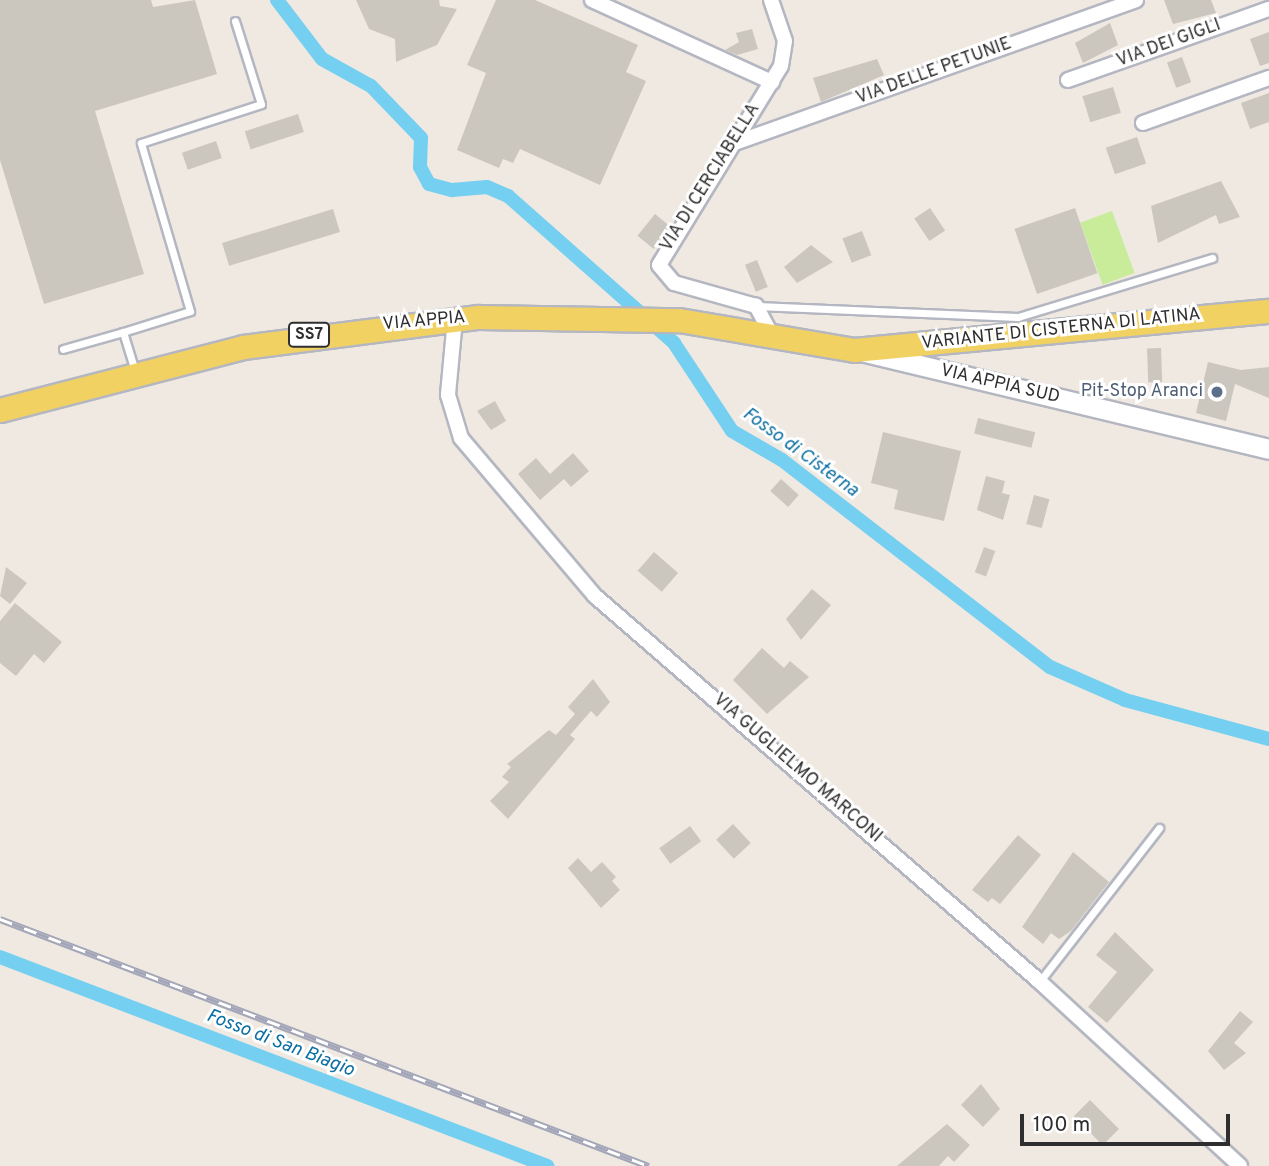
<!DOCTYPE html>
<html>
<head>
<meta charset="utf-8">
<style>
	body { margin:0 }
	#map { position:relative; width:1269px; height:1166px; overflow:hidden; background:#efe9e1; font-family:Overpass,sans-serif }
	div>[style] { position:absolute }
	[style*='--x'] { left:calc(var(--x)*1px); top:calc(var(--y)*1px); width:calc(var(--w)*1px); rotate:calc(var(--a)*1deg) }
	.pitch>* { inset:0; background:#c9ec9a; transform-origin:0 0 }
	.canal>* { height:14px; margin:-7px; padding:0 7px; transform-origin:7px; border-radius:7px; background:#75cff0 }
	.building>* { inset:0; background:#cbc7bf; transform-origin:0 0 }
	.roads { filter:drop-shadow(2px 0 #b4b7c1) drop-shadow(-2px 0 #b4b7c1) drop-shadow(0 2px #b4b7c1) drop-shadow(0 -2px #b4b7c1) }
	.service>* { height:7px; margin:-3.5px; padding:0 3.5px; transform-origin:3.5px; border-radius:3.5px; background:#fff }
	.minor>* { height:14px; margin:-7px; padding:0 7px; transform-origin:7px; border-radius:7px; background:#fff }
	.secondary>* { height:19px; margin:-9.5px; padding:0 9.5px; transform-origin:9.5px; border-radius:9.5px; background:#fff }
	.primary>* { height:23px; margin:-11.5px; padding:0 11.5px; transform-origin:11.5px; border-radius:11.5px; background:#f2d163 }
	.rail>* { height:7px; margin-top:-3.5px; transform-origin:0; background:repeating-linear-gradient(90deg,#fff 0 13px,#a3a6b8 0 26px); box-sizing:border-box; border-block:2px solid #a3a6b8 }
	.dots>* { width:19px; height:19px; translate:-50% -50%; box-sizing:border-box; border:4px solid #fff; border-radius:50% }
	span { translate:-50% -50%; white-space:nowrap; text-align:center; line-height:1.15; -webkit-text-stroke:6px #fff; paint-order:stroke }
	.shield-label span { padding:2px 5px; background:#fff; border:2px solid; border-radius:5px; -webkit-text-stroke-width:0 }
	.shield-label { font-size:16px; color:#2e2e2e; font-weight:700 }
	.street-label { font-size:18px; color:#2e2e2e }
	.service-label { font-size:18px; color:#4e5e75 }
	.right { translate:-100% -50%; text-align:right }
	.water-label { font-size:19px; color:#0d6fa3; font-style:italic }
	.scale { position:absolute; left:1020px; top:1114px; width:210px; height:32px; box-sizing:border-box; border:4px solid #2e2e2e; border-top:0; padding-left:9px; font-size:21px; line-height:24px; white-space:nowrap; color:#2e2e2e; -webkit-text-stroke:5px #fff; paint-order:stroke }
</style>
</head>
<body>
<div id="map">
	<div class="pitch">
		<div style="left:1112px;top:211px;width:66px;height:34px;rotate:70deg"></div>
	</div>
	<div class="canal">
		<div style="--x:277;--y:0;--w:74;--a:52.7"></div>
		<div style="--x:322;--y:59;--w:56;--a:28.9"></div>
		<div style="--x:371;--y:86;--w:72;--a:46.1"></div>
		<div style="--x:421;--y:138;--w:29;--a:92"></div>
		<div style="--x:420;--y:167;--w:19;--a:62"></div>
		<div style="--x:429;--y:184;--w:24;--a:15"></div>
		<div style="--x:452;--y:190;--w:35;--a:-5"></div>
		<div style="--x:487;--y:187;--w:23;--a:23"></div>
		<div style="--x:508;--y:196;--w:222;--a:41.5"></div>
		<div style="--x:674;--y:343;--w:105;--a:56.6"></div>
		<div style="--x:732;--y:431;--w:58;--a:30.1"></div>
		<div style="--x:782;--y:460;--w:339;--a:37.7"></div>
		<div style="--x:1050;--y:667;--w:82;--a:23.7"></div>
		<div style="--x:1125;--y:700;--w:149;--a:15.2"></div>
		<div style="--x:0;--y:957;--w:586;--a:20.91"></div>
	</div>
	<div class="building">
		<div style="clip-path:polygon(0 0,151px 0,153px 7px,195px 0,217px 74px,95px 111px,144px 274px,44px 304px,0 160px)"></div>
		<div style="clip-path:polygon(356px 0,439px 0,440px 6px,457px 9px,437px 45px,396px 62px,395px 39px,369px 29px)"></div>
		<div style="clip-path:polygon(496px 0,535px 0,638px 45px,626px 72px,646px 81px,600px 185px,520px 149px,513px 163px,503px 159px,499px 168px,457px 150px,486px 73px,467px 65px)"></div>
		<div style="clip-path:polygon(1164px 0,1211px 0,1216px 13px,1173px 24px)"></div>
		<div style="clip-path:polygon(1110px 23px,1118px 45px,1083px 63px,1075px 43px)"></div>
		<div style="clip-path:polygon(752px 29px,758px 49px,737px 55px,725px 50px,739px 42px,736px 33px)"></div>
		<div style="clip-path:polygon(1269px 32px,1269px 63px,1260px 66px,1250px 39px)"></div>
		<div style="left:1182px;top:57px;width:27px;height:16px;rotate:70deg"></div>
		<div style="clip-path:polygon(877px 59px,884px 75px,821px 102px,813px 78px)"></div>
		<div style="left:1113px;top:87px;width:27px;height:32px;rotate:73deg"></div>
		<div style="clip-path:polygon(1269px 93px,1269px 122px,1250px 129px,1241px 103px)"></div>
		<div style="left:298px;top:114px;width:19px;height:56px;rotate:72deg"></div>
		<div style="left:1137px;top:137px;width:28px;height:33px;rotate:71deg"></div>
		<div style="left:216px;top:141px;width:18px;height:36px;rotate:71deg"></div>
		<div style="clip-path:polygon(1221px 181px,1240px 217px,1219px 224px,1216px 215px,1158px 243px,1151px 206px)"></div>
		<div style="left:930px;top:208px;width:27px;height:19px;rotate:56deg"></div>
		<div style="left:1075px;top:208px;width:69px;height:64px;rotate:71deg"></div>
		<div style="left:333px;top:209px;width:24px;height:116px;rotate:73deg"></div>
		<div style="left:655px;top:214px;width:21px;height:28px;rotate:39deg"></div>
		<div style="left:862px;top:231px;width:26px;height:21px;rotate:69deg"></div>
		<div style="clip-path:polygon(811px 245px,833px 262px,797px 283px,784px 267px)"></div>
		<div style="left:757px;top:260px;width:29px;height:13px;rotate:68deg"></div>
		<div style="left:1161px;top:348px;width:34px;height:14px;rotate:88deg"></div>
		<div style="clip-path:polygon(1208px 362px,1241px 370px,1269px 367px,1269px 398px,1235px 384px,1226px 421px,1196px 413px)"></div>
		<div style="clip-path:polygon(495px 401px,506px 421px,491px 430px,477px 411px)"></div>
		<div style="left:978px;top:418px;width:59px;height:16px;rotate:14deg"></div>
		<div style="clip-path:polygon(883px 432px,961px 451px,944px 521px,894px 509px,898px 490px,871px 483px)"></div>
		<div style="clip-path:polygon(573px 453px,589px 471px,571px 487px,564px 479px,540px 500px,518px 474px,536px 458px,550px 474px)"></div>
		<div style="clip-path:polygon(986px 476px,1005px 481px,1002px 493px,1010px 495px,1003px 520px,977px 510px)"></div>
		<div style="left:781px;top:479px;width:24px;height:16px;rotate:42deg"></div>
		<div style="left:1034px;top:495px;width:16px;height:30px;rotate:15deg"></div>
		<div style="left:984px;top:547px;width:12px;height:27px;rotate:20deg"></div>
		<div style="left:654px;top:552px;width:32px;height:25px;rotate:41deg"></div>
		<div style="clip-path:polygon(6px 567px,27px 583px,10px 604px,0 596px)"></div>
		<div style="clip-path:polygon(812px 589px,831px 605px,801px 640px,786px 619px)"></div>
		<div style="clip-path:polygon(15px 603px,62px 642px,44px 663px,34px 654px,16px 676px,0 663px,0 621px)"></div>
		<div style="clip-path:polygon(762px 648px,784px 668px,790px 661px,809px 677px,767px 714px,733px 680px)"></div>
		<div style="clip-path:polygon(593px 679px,610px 702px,597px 717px,591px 711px,570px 735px,575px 739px,508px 819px,490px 801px,509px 782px,502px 777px,511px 767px,507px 764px,549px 730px,556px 735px,575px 714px,568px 707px)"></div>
		<div style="left:733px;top:824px;width:26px;height:23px;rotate:47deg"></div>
		<div style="left:690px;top:826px;width:19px;height:38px;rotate:54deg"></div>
		<div style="clip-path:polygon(1018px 835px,1041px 855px,1000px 904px,992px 898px,988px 902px,972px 890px)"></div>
		<div style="clip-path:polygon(1073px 852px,1109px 882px,1071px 931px,1059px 939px,1051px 933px,1043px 944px,1022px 927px)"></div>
		<div style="clip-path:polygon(578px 858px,591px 872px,602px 862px,616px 877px,612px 881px,620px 890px,601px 908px,568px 868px)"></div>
		<div style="clip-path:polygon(1115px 932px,1154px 970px,1107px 1023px,1088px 1007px,1117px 972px,1096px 955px)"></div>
		<div style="clip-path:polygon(1240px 1011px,1253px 1022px,1234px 1043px,1246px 1053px,1224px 1070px,1208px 1051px)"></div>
		<div style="clip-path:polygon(981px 1084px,1000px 1109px,983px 1127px,961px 1105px)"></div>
		<div style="left:1090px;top:1100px;width:41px;height:23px;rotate:45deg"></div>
		<div style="clip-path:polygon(947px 1124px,970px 1145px,954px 1162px,948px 1156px,939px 1166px,897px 1166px)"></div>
	</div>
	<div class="roads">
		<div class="service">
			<div style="--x:757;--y:306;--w:261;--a:2.4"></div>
			<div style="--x:1018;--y:317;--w:203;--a:-16.9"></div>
			<div style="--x:63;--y:349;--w:62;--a:-15.8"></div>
			<div style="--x:135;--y:371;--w:41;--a:-107.1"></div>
			<div style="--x:123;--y:332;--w:70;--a:-17.4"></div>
			<div style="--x:190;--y:311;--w:175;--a:-106.3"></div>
			<div style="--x:141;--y:143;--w:126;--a:-18"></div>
			<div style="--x:261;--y:104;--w:87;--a:-107.4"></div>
			<div style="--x:1040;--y:981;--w:194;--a:-52.1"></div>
		</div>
		<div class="minor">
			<div style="--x:592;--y:0;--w:198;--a:24.5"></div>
			<div style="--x:1068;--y:80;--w:213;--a:-19.5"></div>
			<div style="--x:1143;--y:123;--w:134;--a:-19.7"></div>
			<div style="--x:732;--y:144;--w:429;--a:-19.6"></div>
			<div style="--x:455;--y:319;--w:76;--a:95.3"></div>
			<div style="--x:448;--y:395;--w:45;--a:73.2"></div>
			<div style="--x:461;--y:438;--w:207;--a:49.7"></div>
			<div style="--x:595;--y:596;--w:588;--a:40.93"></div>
			<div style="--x:1039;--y:981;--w:273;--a:42.6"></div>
			<div style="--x:770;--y:332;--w:30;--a:-118"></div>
			<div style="--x:756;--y:306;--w:85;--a:-164.3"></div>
			<div style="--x:674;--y:283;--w:23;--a:-130"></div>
			<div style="--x:659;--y:265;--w:233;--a:-58.5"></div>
			<div style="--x:781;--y:66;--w:25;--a:-81"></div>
			<div style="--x:785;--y:41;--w:43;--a:-108.9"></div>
		</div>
		<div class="secondary">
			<div style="--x:865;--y:352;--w:415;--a:13.5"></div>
		</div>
		<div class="primary">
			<div style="--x:0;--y:410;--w:251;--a:-14.5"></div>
			<div style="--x:243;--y:347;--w:237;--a:-7.3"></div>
			<div style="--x:478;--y:317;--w:201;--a:0.9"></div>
			<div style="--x:679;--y:320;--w:178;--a:9.7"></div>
			<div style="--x:854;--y:350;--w:417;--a:-5.4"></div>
		</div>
	</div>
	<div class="rail">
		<div style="--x:0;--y:919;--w:694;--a:20.84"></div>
	</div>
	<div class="dots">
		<div style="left:1217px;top:392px;background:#5c6f8a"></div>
	</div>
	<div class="shield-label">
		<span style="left:309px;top:335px">SS7</span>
	</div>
	<div class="street-label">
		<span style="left:1169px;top:44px;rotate:-20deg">VIA DEI GIGLI</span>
		<span style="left:934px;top:72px;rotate:-20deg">VIA DELLE PETUNIE</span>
		<span style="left:711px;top:178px;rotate:-58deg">VIA DI CERCIABELLA</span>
		<span style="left:424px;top:322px;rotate:-5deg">VIA APPIA</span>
		<span style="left:1061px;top:330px;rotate:-6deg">VARIANTE DI CISTERNA DI LATINA</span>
		<span style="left:1000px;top:385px;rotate:13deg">VIA APPIA SUD</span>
		<span style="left:797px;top:769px;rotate:41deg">VIA GUGLIELMO MARCONI</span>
	</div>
	<div class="service-label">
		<span class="right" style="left:1203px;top:392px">Pit-Stop Aranci</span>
	</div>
	<div class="water-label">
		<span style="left:800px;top:453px;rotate:36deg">Fosso di Cisterna</span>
		<span style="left:280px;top:1044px;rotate:21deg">Fosso di San Biagio</span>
	</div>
	<div class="scale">100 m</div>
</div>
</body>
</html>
